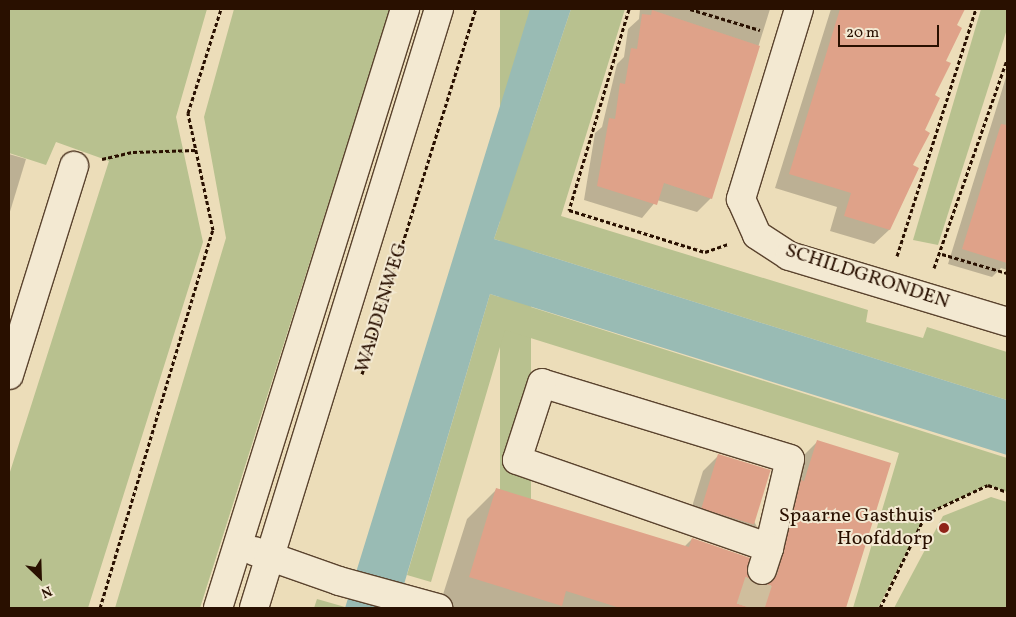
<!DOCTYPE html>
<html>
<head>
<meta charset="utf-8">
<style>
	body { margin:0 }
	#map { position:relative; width:1016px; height:617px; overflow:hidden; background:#ecddb9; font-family:Vollkorn,serif }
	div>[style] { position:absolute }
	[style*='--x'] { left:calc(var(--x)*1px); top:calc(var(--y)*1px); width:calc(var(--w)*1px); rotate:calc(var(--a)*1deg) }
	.green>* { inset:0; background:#b8c18f; transform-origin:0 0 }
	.water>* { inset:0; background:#99bbb4 }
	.shadow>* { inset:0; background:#0003 }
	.building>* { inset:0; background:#dfa289; transform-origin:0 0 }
	.minor-tunnel>* { height:28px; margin-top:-14px; transform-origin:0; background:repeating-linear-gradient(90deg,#cfbe9d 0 28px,transparent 0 42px) }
	.path>* { height:3px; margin-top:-1.5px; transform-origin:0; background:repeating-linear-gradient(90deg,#291000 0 4px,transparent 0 6.5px) }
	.roads { filter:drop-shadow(1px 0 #5a432e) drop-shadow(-1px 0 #5a432e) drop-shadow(0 1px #5a432e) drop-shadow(0 -1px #5a432e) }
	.minor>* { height:28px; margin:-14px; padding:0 14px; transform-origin:14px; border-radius:14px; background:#f3e9d2 }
	.dots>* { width:14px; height:14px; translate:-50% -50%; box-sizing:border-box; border:2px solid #f3e9d2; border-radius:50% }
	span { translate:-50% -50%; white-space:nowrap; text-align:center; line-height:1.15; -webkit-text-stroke:4px #f3e9d2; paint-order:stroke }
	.street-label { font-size:20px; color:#291000 }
	.poi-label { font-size:20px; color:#291000 }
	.right { translate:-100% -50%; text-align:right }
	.frame { position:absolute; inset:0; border:10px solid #291000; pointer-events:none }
	.north { position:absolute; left:15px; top:552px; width:50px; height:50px; -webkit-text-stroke:4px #f3e9d2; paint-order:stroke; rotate:156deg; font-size:14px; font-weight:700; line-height:20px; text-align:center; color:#291000 }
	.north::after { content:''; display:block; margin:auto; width:18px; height:22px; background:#291000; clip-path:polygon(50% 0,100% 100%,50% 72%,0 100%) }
	.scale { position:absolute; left:838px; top:25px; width:101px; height:22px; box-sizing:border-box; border:2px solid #291000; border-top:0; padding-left:6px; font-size:15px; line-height:18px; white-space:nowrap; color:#291000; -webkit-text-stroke:4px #f3e9d2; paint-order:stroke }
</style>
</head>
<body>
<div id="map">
	<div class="green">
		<div style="clip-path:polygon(9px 9px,207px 9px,176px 117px,203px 242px,88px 608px,9px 608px,9px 475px,109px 161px,56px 142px,46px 165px,9px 153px)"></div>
		<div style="clip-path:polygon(234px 9px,390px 9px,200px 608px,115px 608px,226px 238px,204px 117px)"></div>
		<div style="left:500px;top:9px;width:31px;height:569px"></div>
		<div style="clip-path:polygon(571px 9px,625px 9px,561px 216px,868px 310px,866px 322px,923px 338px,927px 327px,1007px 352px,1007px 400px,494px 239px)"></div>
		<div style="clip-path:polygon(981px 9px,1007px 9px,1007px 29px,938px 245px,913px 240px)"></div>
		<div style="clip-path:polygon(490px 294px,1007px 458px,1007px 492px,988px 485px,926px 514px,878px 608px,853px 608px,899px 453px,505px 330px,431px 582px,407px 575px)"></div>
		<div style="clip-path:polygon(991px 497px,1007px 502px,1007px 608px,894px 608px,943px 516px)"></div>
		<div style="clip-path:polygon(317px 599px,345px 607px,314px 608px)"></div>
	</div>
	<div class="water">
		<div style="clip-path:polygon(530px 9px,571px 9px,494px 239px,1007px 400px,1007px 455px,490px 294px,397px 608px,345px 608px)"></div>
	</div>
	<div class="shadow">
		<div style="clip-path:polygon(640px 9px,770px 9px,711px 198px,697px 212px,657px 200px,642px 218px,584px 200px,595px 133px,602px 127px,617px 64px,624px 57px,628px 29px,639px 19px)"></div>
		<div style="clip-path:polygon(831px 9px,964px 9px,955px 26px,889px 230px,874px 244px,830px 231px,837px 207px,775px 188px)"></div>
		<div style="clip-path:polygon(1007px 74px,1007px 270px,1001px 268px,992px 277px,948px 264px)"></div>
		<div style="clip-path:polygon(9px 154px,26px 159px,9px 215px)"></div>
		<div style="clip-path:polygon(817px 442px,890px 464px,845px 608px,439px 607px,467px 519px,497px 489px,684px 547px,692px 539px,753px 583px,771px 511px,787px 472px)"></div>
		<div style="clip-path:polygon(719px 455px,757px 527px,741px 542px,687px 523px,703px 471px)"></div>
	</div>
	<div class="building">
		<div style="clip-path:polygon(840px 9px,965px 9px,957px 25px,962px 28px,946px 61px,951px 63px,935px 95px,940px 98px,925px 130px,930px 133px,913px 165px,919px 168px,890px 230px,844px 216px,851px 193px,789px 174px)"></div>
		<div style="clip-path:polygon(652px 10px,760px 46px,712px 199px,664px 183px,657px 205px,597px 186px,609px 118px,615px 119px,620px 83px,625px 84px,631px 48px,637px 49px,642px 14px,651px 15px)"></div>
		<div style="clip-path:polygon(1001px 124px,1007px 125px,1007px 263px,962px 249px)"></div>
		<div style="clip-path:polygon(817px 440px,891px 463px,846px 608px,620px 608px,566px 591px,562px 606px,469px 577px,496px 488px,689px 547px,692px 538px,750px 558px,747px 573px,750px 580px,766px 585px,777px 575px,801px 480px,804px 481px)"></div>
		<div style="left:718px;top:454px;width:55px;height:57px;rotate:17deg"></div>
	</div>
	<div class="minor-tunnel">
		<div style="--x:750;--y:608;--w:40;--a:-72"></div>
	</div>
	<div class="path">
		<div style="--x:629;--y:9;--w:210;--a:106.6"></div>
		<div style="--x:569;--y:210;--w:142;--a:17.2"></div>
		<div style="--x:705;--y:252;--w:24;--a:-19"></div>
		<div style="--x:690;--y:9;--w:73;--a:16.7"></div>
		<div style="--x:102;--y:159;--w:32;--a:-13"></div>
		<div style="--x:133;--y:152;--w:63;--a:-1.8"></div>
		<div style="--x:942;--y:254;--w:68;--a:16.3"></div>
		<div style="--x:897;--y:256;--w:259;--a:-72.3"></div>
		<div style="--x:934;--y:268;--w:221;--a:-70.7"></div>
		<div style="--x:362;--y:374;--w:382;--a:-72.7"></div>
		<div style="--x:100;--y:608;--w:395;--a:-73.4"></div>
		<div style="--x:213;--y:230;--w:120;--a:-102.1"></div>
		<div style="--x:188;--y:113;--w:109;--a:-72.4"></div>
		<div style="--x:880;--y:608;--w:105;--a:-63.9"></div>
		<div style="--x:926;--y:514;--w:68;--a:-25.1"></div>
		<div style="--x:988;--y:485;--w:20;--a:20"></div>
	</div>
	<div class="roads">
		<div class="minor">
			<div style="--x:799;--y:9;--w:199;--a:107"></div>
			<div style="--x:741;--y:199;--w:39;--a:66"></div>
			<div style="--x:757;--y:235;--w:38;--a:33"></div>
			<div style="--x:789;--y:256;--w:228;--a:16.8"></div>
			<div style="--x:9;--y:375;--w:219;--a:-72.7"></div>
			<div style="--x:254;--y:551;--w:90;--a:19.4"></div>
			<div style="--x:339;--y:581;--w:103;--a:15.3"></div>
			<div style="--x:762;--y:570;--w:23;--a:-72"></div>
			<div style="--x:769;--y:548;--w:91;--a:-76.7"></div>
			<div style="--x:790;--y:459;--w:259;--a:-163"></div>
			<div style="--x:542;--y:383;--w:81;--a:108"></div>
			<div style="--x:517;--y:460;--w:267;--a:19.2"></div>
			<div style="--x:218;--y:608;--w:628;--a:-72.66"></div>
			<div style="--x:254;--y:608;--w:627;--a:-72.84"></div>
		</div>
	</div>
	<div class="dots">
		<div style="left:944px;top:528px;background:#8f2418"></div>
	</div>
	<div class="street-label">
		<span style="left:867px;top:277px;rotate:18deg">SCHILDGRONDEN</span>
		<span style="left:382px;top:308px;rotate:-73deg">WADDENWEG</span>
	</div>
	<div class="poi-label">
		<span class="right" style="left:933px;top:528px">Spaarne Gasthuis<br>Hoofddorp</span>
	</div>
	<div class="frame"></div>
	<div class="north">N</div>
	<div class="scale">20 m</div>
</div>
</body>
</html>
